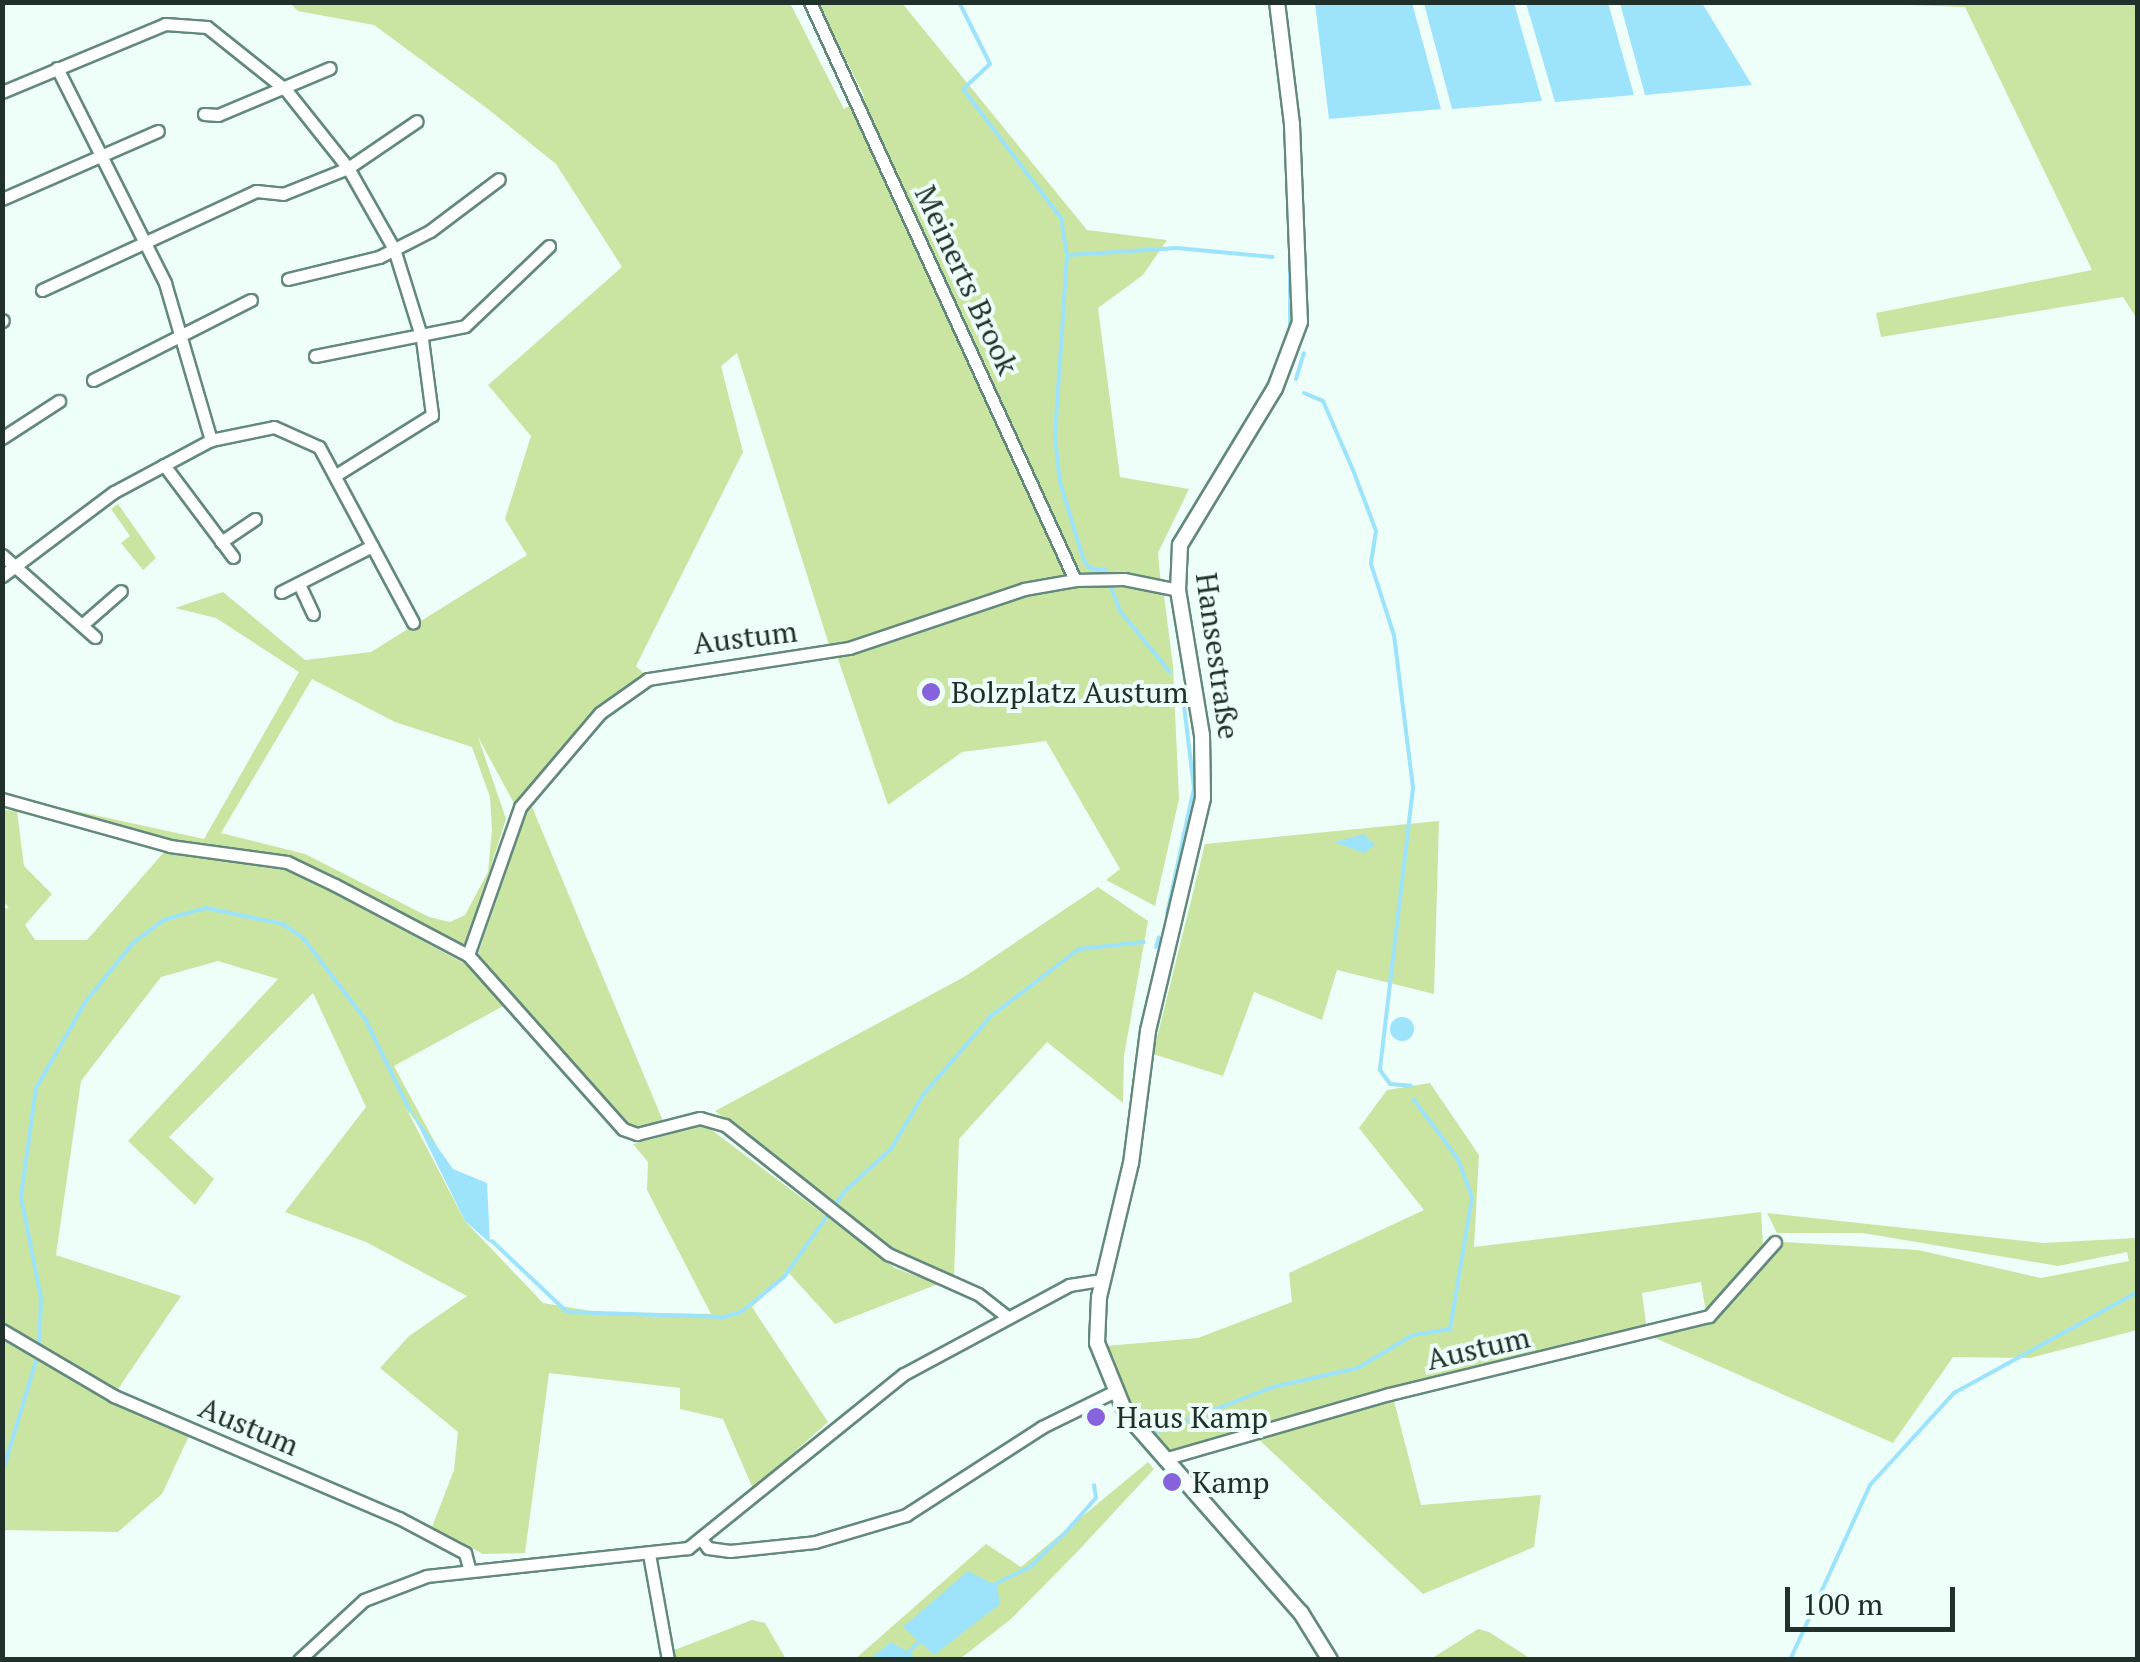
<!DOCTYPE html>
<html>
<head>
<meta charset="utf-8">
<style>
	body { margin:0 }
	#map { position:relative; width:2140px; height:1662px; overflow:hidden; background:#eefef9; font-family:"PT Serif",serif }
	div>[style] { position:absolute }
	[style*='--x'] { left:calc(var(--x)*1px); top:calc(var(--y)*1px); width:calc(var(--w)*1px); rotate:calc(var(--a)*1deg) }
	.green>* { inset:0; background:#cae5a2 }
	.water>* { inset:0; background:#9de3fb }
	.round { border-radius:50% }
	.stream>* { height:4px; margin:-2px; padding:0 2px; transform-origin:2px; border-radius:2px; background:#9de3fb }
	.roads { filter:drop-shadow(2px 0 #63897d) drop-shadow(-2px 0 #63897d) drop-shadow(0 2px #63897d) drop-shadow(0 -2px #63897d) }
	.minor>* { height:11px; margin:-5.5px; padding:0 5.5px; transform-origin:5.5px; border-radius:5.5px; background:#fff }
	.tertiary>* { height:14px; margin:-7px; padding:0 7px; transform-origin:7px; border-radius:7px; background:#fff }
	.dots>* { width:28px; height:28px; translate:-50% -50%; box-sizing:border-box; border:5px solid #eefef9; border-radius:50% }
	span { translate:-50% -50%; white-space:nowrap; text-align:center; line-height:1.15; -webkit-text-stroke:8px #eefef9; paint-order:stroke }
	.street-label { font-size:30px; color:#20302b }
	.poi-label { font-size:30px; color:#20302b }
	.left { translate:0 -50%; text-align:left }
	.frame { position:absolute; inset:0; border:5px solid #20302b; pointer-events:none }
	.scale { position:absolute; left:1785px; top:1587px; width:170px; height:45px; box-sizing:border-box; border:5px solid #20302b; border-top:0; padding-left:12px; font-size:30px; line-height:35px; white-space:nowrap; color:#20302b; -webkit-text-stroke:8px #eefef9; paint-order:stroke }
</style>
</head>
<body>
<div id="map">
	<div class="green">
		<div style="clip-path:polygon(evenodd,290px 3px,790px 3px,844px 109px,864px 96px,818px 3px,902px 3px,1087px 230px,1167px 240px,1143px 275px,1098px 308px,1120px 477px,1189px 489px,1158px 553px,1161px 586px,1076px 576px,830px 648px,737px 353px,721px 366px,743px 452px,636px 666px,644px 674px,586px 718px,515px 805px,478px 737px,506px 819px,467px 942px,460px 946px,290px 857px,176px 841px,3px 795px,204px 839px,299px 672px,216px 618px,175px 608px,223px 592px,305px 660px,371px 652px,527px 555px,505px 519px,531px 436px,488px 385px,622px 267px,556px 164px,488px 109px,374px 25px,298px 11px,290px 3px,312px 679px,395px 722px,472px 747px,490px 797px,492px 830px,488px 872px,465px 915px,450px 922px,429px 917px,305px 854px,221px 833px,312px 679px)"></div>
		<div style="clip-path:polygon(1851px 3px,2137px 3px,2137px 319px,2123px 297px,1881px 337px,1876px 313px,2092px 270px,1965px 7px)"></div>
		<div style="clip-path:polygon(118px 504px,156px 558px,143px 570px,121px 543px,130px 536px,111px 509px)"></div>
		<div style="clip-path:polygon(1125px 582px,1164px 595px,1173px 666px,1179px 799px,1155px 906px,1106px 880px,1120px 869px,1046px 741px,962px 752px,888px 805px,837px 656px,1024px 592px)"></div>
		<div style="clip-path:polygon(530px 802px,663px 1121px,636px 1130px,624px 1125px,477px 957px)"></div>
		<div style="clip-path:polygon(3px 810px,17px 811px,24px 866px,52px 894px,25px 925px,35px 940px,87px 940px,165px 851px,287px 868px,469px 966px,505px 1005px,394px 1066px,446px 1163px,406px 1108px,465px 1221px,543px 1303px,597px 1312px,711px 1314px,647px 1190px,648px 1162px,633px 1144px,705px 1125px,895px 1268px,938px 1284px,835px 1324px,789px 1273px,752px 1307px,828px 1422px,753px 1489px,723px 1419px,680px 1409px,680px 1388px,549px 1373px,525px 1553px,483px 1554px,432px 1527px,454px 1470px,458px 1432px,380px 1368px,409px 1336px,467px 1296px,366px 1242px,285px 1212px,366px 1107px,313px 993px,169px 1137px,214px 1179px,195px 1205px,128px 1141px,278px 979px,218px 961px,161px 977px,81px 1081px,56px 1255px,181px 1296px,114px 1395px,189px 1436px,162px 1494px,118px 1532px,3px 1530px,2px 909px,9px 908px,3px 901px)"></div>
		<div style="clip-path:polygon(1439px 821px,1434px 994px,1337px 970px,1322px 1020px,1254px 992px,1223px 1076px,1153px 1054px,1205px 844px)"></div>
		<div style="clip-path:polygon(1098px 887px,1148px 921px,1124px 1056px,1123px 1103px,1047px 1042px,959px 1139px,954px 1277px,901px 1258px,715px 1111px,964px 977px)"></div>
		<div style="clip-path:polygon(1430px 1083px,1479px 1155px,1474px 1247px,1761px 1212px,1763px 1246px,1706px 1312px,1701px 1282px,1642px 1293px,1647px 1330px,1389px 1389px,1170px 1451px,1125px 1396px,1106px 1346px,1198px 1338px,1292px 1302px,1289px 1273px,1424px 1210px,1359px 1128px,1387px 1090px)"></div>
		<div style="clip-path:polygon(1767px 1213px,2043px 1243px,2137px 1238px,2137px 1330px,2030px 1358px,1953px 1357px,1893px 1443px,1653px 1337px,1710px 1319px,1784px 1242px,1918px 1250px,2041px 1278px,2129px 1261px,2127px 1252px,2058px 1266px,1863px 1233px,1777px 1233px)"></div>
		<div style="clip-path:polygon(1393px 1397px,1421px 1505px,1541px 1495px,1534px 1547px,1423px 1594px,1254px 1435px)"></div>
		<div style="clip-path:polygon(1148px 1462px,1154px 1469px,1078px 1551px,1011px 1619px,960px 1659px,854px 1660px,986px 1544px,1021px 1567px)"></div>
		<div style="clip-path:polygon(752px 1620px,765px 1623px,786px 1659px,672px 1660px,672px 1651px)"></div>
		<div style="clip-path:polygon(1478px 1629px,1489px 1632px,1531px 1659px,1431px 1659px)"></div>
	</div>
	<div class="water">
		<div style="clip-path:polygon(1315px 3px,1412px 3px,1441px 109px,1329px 119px)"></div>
		<div style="clip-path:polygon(1424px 3px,1514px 3px,1542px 101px,1452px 109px)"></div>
		<div style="clip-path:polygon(1526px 3px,1608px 3px,1634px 95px,1555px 102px)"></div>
		<div style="clip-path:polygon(1620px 3px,1702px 3px,1752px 85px,1645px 95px)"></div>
		<div style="clip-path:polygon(1364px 834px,1375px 845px,1364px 853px,1334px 842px)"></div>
		<div class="round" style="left:1390px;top:1017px;width:24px;height:24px"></div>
		<div style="clip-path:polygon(409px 1107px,453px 1169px,487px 1183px,490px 1243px,465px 1221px)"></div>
		<div style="clip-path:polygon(968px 1571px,997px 1586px,1000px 1604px,934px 1655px,903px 1627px)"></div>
		<div style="clip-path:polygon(891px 1642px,912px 1654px,915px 1659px,870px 1659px)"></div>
	</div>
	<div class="stream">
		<div style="--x:959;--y:2;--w:69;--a:63.4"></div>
		<div style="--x:990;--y:64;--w:37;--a:137"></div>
		<div style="--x:963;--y:89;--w:162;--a:52.8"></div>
		<div style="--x:1061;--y:218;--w:37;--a:81"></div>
		<div style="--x:1067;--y:255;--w:182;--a:93.8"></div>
		<div style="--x:1055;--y:437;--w:45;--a:83.7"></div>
		<div style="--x:1060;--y:482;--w:79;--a:73.2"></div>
		<div style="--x:1083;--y:558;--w:12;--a:59"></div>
		<div style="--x:1089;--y:568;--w:16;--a:7"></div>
		<div style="--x:1105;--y:570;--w:44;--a:69.9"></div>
		<div style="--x:1120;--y:611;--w:79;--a:50.7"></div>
		<div style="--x:1069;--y:255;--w:108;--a:-3.7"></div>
		<div style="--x:1177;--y:248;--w:96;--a:5.4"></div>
		<div style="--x:1290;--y:337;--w:84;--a:-90"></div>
		<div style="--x:1296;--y:379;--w:27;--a:-73"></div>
		<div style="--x:1304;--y:393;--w:21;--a:23"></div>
		<div style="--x:1323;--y:401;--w:75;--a:66.5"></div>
		<div style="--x:1353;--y:470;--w:65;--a:69.3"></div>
		<div style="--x:1376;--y:531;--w:33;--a:99"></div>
		<div style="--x:1371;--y:564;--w:75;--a:72.1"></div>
		<div style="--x:1394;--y:635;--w:154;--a:82.9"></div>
		<div style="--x:1413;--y:788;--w:284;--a:96.7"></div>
		<div style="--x:1380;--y:1070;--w:17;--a:54"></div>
		<div style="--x:1390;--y:1084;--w:21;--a:5"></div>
		<div style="--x:1167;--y:914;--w:129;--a:-77.9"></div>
		<div style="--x:1194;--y:788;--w:100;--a:-96.9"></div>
		<div style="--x:1156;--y:947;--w:10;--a:-73"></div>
		<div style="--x:492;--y:1241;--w:103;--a:43.4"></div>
		<div style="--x:567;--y:1312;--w:157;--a:1.8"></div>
		<div style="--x:724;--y:1317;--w:18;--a:-16"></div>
		<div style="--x:741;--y:1312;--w:55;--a:-39.1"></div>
		<div style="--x:784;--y:1277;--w:105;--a:-54.7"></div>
		<div style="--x:845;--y:1191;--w:62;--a:-42.4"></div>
		<div style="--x:891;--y:1149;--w:63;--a:-59.3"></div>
		<div style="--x:923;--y:1095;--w:104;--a:-49.3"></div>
		<div style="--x:991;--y:1016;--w:111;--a:-37.3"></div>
		<div style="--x:1079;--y:949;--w:65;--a:-6.1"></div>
		<div style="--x:1154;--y:1433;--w:128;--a:-21.1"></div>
		<div style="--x:1273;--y:1387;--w:87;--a:-12.6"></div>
		<div style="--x:1358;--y:1368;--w:64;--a:-31"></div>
		<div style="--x:1413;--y:1335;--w:37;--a:-9"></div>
		<div style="--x:1450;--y:1329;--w:134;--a:-80.5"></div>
		<div style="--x:1472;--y:1197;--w:40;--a:-110.2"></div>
		<div style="--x:1458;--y:1159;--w:74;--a:-126.7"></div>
		<div style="--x:2;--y:1474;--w:128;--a:-73.3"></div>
		<div style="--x:39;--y:1351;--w:53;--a:-87.8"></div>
		<div style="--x:41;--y:1298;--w:103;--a:-101.2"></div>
		<div style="--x:21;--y:1197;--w:110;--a:-82.2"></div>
		<div style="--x:36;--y:1088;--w:100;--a:-60.1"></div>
		<div style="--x:86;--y:1001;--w:75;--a:-51"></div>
		<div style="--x:133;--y:943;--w:38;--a:-37"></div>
		<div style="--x:163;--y:920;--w:45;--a:-15.6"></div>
		<div style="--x:206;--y:908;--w:79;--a:11.7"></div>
		<div style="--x:283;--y:924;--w:24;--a:35"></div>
		<div style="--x:303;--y:938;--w:102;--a:52.6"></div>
		<div style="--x:365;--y:1019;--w:102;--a:63.9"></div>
		<div style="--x:993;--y:1585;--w:41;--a:-25.9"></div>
		<div style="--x:1030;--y:1567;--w:49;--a:-44.2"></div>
		<div style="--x:1065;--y:1533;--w:47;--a:-48.5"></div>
		<div style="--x:1096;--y:1498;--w:13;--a:-99"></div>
		<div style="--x:900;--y:1660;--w:30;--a:-44"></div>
		<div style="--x:1790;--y:1660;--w:192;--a:-65.4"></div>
		<div style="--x:1870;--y:1485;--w:125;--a:-47.6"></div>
		<div style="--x:1954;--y:1393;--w:210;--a:-28.8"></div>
	</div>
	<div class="roads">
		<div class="minor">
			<div style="--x:810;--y:2;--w:636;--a:65.37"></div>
			<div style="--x:57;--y:68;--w:241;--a:63.3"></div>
			<div style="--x:165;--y:283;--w:164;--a:73.7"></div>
			<div style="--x:2;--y:92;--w:177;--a:-22.6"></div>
			<div style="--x:165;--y:24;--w:42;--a:4.1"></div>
			<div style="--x:207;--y:27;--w:101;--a:38.6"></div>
			<div style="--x:286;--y:90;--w:100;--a:51.5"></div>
			<div style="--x:348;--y:168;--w:93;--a:60.4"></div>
			<div style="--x:394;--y:249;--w:94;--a:72.7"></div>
			<div style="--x:422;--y:339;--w:77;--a:82.5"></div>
			<div style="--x:432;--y:415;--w:113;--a:148"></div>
			<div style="--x:204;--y:114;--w:14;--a:4"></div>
			<div style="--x:218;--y:115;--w:121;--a:-22.8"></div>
			<div style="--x:2;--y:199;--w:170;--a:-23.6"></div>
			<div style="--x:288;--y:279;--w:94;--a:-13.6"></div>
			<div style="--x:379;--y:257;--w:57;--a:-27"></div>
			<div style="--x:430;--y:231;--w:86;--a:-37"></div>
			<div style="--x:42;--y:290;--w:236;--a:-24.8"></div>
			<div style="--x:256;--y:191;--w:27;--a:6"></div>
			<div style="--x:283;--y:194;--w:70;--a:-21.8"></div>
			<div style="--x:348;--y:168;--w:83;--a:-34.3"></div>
			<div style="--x:2;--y:321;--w:1;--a:-45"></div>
			<div style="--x:315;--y:356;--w:153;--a:-11.3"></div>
			<div style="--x:465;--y:326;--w:116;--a:-43.6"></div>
			<div style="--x:93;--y:380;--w:177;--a:-26.9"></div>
			<div style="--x:2;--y:438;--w:68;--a:-33"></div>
			<div style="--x:164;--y:465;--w:115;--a:53.1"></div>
			<div style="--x:221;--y:542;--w:41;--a:-34.1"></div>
			<div style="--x:2;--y:555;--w:124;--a:41.4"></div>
			<div style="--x:2;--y:576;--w:140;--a:-36.9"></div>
			<div style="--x:114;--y:492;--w:110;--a:-28.2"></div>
			<div style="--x:211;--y:440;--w:64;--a:-11.7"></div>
			<div style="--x:274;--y:427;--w:49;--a:24"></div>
			<div style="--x:319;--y:447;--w:199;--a:61.8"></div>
			<div style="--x:299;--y:584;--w:33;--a:65"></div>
			<div style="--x:281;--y:592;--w:102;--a:-26.8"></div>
			<div style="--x:83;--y:624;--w:50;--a:-41"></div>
			<div style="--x:2;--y:799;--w:174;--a:15.6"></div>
			<div style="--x:170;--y:846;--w:118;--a:7.8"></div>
			<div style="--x:287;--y:862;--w:53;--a:25.6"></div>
			<div style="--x:335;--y:885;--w:150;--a:27.8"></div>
			<div style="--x:468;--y:955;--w:233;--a:48.3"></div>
			<div style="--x:623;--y:1129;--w:15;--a:20"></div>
			<div style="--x:637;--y:1134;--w:65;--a:-14.3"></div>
			<div style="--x:700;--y:1118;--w:26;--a:16"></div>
			<div style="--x:725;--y:1125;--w:208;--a:38.4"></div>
			<div style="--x:888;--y:1254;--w:98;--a:24"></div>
			<div style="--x:978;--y:1294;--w:37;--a:38"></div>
			<div style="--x:468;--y:955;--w:157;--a:-70.6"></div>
			<div style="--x:520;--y:807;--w:123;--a:-49.6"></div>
			<div style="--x:600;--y:713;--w:59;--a:-35.3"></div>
			<div style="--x:648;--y:679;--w:203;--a:-8.8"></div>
			<div style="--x:849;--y:648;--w:185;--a:-18.6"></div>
			<div style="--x:1024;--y:589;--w:52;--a:-10"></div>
			<div style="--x:1075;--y:580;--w:49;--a:-1.2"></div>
			<div style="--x:1124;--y:579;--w:55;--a:11.5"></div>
			<div style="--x:2;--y:1330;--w:130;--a:30.5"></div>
			<div style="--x:114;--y:1396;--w:310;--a:23.2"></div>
			<div style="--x:399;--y:1518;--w:75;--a:27.9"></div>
			<div style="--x:465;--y:1553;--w:16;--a:75"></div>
			<div style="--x:1164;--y:1459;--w:234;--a:-16.1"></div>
			<div style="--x:1389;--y:1394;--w:329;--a:-13.7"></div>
			<div style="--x:1709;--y:1316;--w:99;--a:-48.3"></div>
			<div style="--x:702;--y:1540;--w:10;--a:53"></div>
			<div style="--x:708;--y:1548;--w:22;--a:8"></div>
			<div style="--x:730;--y:1551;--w:85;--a:-6"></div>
			<div style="--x:815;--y:1542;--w:95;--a:-16.5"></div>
			<div style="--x:906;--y:1515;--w:162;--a:-32.9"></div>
			<div style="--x:1042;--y:1427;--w:79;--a:-26.2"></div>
			<div style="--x:649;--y:1554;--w:108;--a:79.8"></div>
			<div style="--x:299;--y:1660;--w:88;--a:-42.7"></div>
			<div style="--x:364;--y:1600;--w:67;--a:-20.9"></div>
			<div style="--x:427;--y:1576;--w:262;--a:-6.1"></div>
			<div style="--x:688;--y:1548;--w:277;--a:-38.9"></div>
			<div style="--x:904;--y:1374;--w:187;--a:-28.3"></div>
			<div style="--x:1069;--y:1285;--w:33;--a:-9"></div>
		</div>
		<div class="tertiary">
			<div style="--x:1277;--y:2;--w:124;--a:83"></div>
			<div style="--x:1292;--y:125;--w:197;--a:87.7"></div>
			<div style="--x:1300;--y:322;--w:71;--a:110.7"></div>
			<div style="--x:1275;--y:388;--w:184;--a:121.2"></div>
			<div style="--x:1180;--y:545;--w:45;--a:92.5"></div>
			<div style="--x:1178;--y:590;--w:147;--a:80.6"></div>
			<div style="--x:1202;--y:735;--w:63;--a:89.1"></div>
			<div style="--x:1203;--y:798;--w:239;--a:103.3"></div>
			<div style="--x:1148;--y:1031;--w:133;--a:97.3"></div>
			<div style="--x:1131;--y:1163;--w:138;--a:103.4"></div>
			<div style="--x:1099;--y:1297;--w:46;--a:92.5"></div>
			<div style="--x:1097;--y:1343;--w:77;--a:67.8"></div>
			<div style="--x:1126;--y:1414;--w:265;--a:48.7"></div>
			<div style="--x:1301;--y:1613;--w:55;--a:58.3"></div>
		</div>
	</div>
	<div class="dots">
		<div style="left:931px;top:692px;background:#8762dd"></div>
		<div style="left:1096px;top:1417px;background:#8762dd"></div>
		<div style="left:1172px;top:1482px;background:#8762dd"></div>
	</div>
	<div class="street-label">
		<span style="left:967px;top:280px;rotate:65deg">Meinerts Brook</span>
		<span style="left:745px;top:637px;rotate:-7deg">Austum</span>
		<span style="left:1218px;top:656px;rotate:82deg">Hansestraße</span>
		<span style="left:1478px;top:1348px;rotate:-13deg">Austum</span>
		<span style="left:249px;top:1426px;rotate:23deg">Austum</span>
	</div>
	<div class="poi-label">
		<span class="left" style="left:951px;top:692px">Bolzplatz Austum</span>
		<span class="left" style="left:1116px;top:1417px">Haus Kamp</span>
		<span class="left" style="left:1192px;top:1482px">Kamp</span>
	</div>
	<div class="frame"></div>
	<div class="scale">100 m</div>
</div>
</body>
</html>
